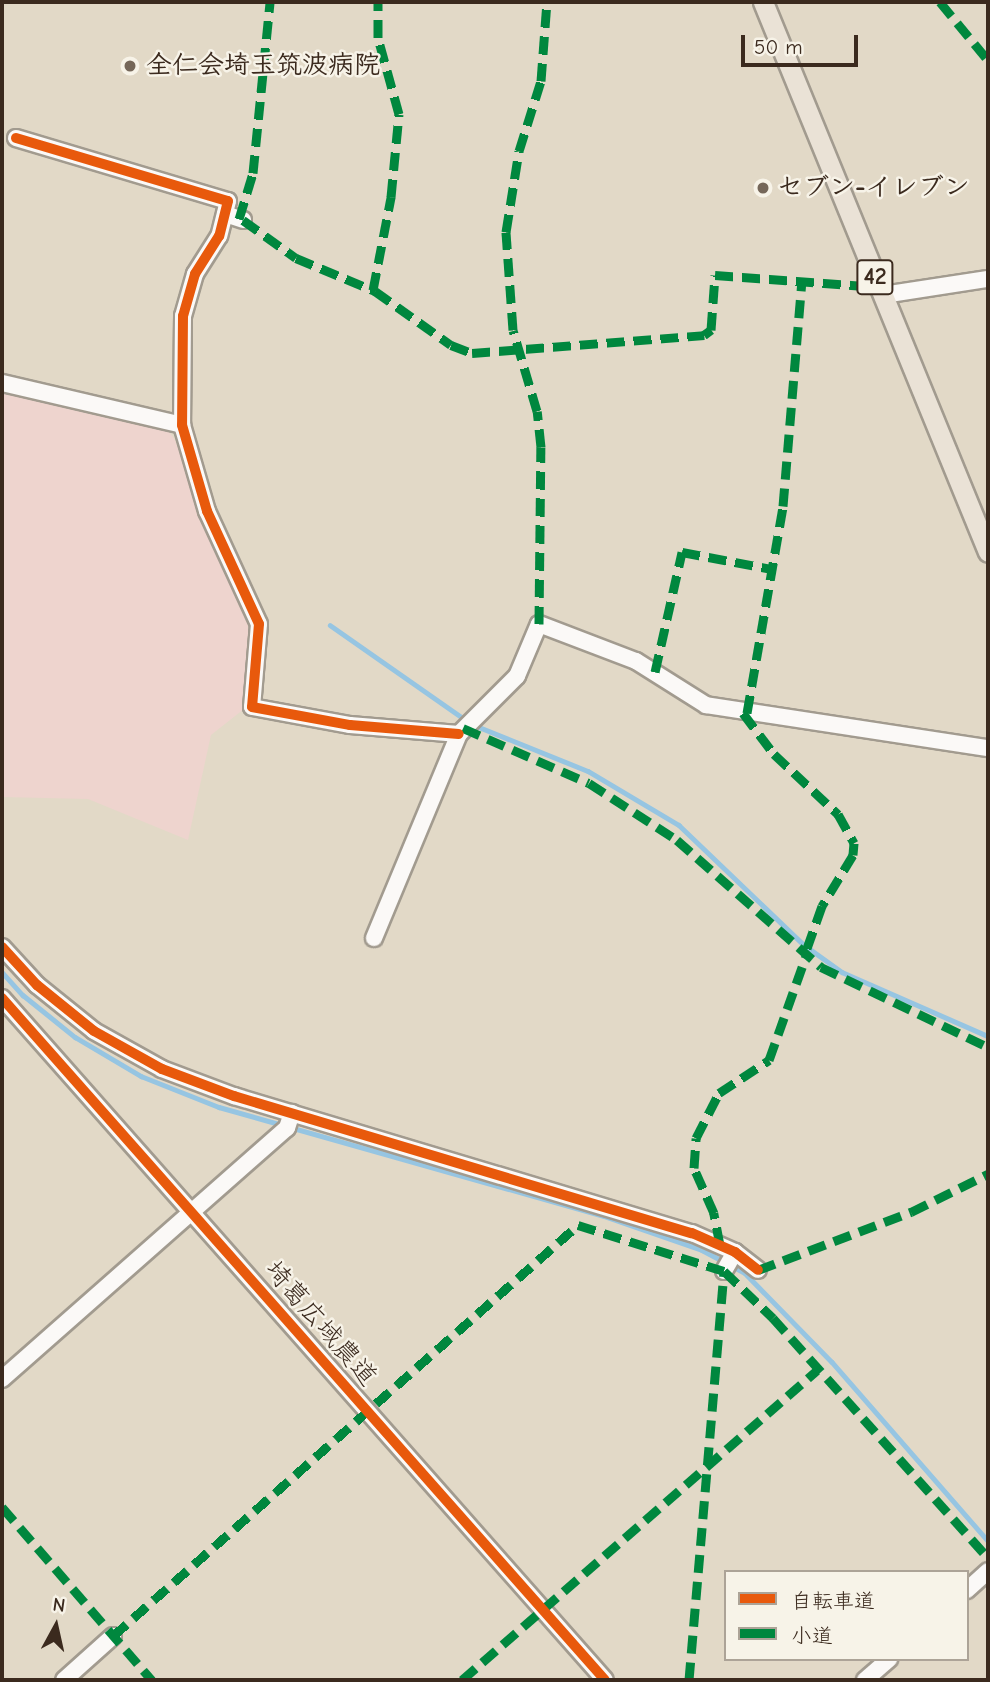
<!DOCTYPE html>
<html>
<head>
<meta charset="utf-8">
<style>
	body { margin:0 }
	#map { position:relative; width:990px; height:1682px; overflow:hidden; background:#e2d9c7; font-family:"Comic Neue","Klee One",sans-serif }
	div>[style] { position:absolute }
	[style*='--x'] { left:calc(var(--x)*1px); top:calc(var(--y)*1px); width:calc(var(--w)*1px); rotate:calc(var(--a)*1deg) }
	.built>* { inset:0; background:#eed4ce }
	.stream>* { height:4.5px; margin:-2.25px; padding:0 2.25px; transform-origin:2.25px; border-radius:2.25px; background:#96c5e2 }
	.roads { filter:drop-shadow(2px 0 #a29b8f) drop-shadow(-2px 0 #a29b8f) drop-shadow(0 2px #a29b8f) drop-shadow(0 -2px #a29b8f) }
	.minor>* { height:16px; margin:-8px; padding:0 8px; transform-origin:8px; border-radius:8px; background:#fbf9f7 }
	.major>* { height:19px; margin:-9.5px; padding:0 9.5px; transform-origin:9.5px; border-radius:9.5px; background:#eae2d6 }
	.quiet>* { height:9px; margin-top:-4.5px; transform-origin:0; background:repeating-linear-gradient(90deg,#00873e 0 18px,transparent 0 27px) }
	.cycleway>* { height:10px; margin:-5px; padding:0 5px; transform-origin:5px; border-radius:5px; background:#e8590c }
	.dots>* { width:19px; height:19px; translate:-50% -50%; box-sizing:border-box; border:4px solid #f7f3e8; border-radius:50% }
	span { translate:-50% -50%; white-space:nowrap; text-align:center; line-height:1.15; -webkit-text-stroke:5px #f7f3e8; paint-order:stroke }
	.shield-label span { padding:2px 5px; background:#f7f3e8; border:2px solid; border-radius:5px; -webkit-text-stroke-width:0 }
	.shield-label { font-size:24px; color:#3b2a1e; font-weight:700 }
	.poi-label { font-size:26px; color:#3b2a1e; font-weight:700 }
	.left { translate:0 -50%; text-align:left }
	.street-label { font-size:26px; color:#3b2a1e }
	.frame { position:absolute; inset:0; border:4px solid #3b2a1e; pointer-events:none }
	.legend { position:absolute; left:724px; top:1570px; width:245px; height:91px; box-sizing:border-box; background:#f7f3e8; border:2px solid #aca397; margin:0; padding:9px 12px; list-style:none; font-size:21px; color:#3b2a1e }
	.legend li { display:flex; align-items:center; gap:14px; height:35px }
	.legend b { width:35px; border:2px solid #aca397 }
	.north { position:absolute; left:21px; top:1591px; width:70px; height:70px; -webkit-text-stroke:5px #f7f3e8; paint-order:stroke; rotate:8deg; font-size:19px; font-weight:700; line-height:28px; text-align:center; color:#3b2a1e }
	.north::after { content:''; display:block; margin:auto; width:24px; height:32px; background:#3b2a1e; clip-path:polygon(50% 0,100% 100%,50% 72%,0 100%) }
	.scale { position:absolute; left:741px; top:35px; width:117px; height:32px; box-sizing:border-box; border:4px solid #3b2a1e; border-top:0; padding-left:9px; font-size:21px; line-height:24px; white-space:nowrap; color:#3b2a1e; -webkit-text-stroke:5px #f7f3e8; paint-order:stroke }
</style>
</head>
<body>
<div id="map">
	<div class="built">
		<div style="clip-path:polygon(2px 392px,169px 432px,175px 440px,208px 531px,248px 620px,250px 638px,244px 709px,211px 735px,188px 840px,88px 799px,2px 797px)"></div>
	</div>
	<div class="stream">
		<div style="--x:330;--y:625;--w:167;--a:35"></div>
		<div style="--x:474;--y:725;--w:123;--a:22"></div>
		<div style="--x:588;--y:771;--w:106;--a:30.7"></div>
		<div style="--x:679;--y:825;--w:172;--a:43.8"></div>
		<div style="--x:803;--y:944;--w:48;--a:35.7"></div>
		<div style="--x:842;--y:972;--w:159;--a:23.7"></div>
		<div style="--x:2;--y:972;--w:31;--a:48"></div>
		<div style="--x:23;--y:995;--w:67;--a:38.9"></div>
		<div style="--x:75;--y:1037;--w:77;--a:30.6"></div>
		<div style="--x:141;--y:1076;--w:84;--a:21.7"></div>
		<div style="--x:219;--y:1107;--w:400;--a:15.8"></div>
		<div style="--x:604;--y:1216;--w:104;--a:19.1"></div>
		<div style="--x:702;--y:1250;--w:49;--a:28.1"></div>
		<div style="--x:745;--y:1273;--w:124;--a:45.7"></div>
		<div style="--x:832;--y:1362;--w:237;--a:48.9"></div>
	</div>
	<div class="roads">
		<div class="minor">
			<div style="--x:16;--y:138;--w:221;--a:16.6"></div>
			<div style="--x:228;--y:201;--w:36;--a:104"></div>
			<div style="--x:219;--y:236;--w:45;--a:122.3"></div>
			<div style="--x:195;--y:274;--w:44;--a:105.9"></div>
			<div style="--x:183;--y:316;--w:109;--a:90.5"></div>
			<div style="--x:182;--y:425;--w:90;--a:73.8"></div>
			<div style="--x:207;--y:511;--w:124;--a:65.3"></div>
			<div style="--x:259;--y:624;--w:83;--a:94.8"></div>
			<div style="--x:252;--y:707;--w:100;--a:10.4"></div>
			<div style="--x:350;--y:725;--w:109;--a:4.7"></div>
			<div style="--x:225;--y:214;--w:19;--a:18"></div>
			<div style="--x:883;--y:295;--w:106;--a:-8.7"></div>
			<div style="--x:2;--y:383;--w:185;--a:13.1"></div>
			<div style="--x:374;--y:938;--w:221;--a:-67.4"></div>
			<div style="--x:459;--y:734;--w:82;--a:-45"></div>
			<div style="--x:517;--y:676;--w:56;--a:-67.1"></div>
			<div style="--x:539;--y:624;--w:104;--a:20.9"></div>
			<div style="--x:636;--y:661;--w:83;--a:32.2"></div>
			<div style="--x:706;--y:705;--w:285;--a:8.7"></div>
			<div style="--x:2;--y:947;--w:52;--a:47.4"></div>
			<div style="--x:37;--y:985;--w:73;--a:38.9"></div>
			<div style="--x:94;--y:1031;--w:78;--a:29.2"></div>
			<div style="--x:162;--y:1069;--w:77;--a:20.6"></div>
			<div style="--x:234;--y:1096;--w:478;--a:16.7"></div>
			<div style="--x:692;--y:1233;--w:47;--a:23.8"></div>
			<div style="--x:735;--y:1252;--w:29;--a:38"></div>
			<div style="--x:2;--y:998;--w:910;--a:48.52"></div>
			<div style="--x:724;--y:1271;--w:22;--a:-60"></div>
			<div style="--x:2;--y:1379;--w:380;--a:-41.4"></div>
			<div style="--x:287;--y:1128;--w:16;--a:-72"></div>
			<div style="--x:967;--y:1590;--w:28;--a:-42"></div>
			<div style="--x:64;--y:1680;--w:66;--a:-41.9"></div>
			<div style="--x:865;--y:1680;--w:32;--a:-41"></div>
		</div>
		<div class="major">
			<div style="--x:763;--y:2;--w:594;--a:67.75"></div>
		</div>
	</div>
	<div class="quiet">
		<div style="--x:940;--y:2;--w:75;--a:50.4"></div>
		<div style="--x:239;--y:219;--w:48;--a:-73.1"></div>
		<div style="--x:253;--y:173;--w:172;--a:-84.3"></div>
		<div style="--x:243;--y:220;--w:65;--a:35.6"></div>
		<div style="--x:296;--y:258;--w:86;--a:22.7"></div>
		<div style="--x:375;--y:291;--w:93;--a:35.4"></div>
		<div style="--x:451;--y:345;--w:22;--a:21"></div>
		<div style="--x:472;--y:353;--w:233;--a:-4.4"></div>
		<div style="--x:704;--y:335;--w:9;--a:-36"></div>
		<div style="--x:711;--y:330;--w:55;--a:-85.8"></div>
		<div style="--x:715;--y:275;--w:164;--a:4.2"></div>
		<div style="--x:373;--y:290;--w:95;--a:-79"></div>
		<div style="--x:391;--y:197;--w:83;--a:-84.5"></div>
		<div style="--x:399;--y:114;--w:79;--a:-105.4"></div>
		<div style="--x:378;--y:38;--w:36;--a:-90"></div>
		<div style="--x:539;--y:624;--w:177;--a:-89.4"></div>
		<div style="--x:541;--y:447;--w:36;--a:-96"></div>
		<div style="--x:537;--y:411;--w:84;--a:-106.5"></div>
		<div style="--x:513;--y:330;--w:98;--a:-94.1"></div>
		<div style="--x:506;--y:232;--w:82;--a:-80.9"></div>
		<div style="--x:519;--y:151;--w:73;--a:-72.6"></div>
		<div style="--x:541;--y:81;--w:79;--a:-85.7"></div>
		<div style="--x:655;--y:672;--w:123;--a:-77.3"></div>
		<div style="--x:682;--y:552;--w:92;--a:10.7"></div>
		<div style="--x:743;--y:713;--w:51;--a:52.9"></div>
		<div style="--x:774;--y:754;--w:88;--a:43.2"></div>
		<div style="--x:838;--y:814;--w:33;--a:61"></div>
		<div style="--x:854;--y:843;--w:12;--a:95"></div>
		<div style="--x:853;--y:855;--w:60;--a:121.3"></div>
		<div style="--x:822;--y:906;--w:51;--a:109.5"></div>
		<div style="--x:747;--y:713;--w:210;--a:-80.1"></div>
		<div style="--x:783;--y:506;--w:225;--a:-85.2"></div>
		<div style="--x:463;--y:728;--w:137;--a:23.6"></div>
		<div style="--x:589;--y:783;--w:105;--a:32.9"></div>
		<div style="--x:677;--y:840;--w:192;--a:41.4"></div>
		<div style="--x:821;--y:967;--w:185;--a:25.6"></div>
		<div style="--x:720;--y:1245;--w:33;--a:-101"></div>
		<div style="--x:714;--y:1213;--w:49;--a:-114"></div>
		<div style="--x:694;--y:1168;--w:30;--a:-86"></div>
		<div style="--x:696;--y:1138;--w:51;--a:-62.9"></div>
		<div style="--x:719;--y:1093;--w:60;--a:-33.4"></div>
		<div style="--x:769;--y:1060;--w:110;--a:-70.4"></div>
		<div style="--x:758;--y:1270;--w:164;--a:-20.8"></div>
		<div style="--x:911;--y:1212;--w:86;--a:-26.3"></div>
		<div style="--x:2;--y:1507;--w:229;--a:49.1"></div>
		<div style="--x:113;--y:1636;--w:621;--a:-41.47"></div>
		<div style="--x:578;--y:1225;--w:153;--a:17.5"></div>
		<div style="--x:724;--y:1271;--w:68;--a:43.8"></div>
		<div style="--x:773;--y:1318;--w:322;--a:48.1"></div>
		<div style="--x:462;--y:1680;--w:471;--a:-41.1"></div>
		<div style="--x:689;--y:1680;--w:410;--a:-85.1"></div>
	</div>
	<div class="cycleway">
		<div style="--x:16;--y:138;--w:221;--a:16.6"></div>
		<div style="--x:228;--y:201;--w:36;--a:104"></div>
		<div style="--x:219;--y:236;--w:45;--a:122.3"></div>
		<div style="--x:195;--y:274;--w:44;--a:105.9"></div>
		<div style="--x:183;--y:316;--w:109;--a:90.5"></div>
		<div style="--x:182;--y:425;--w:90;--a:73.8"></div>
		<div style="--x:207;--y:511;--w:124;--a:65.3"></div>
		<div style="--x:259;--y:624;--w:83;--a:94.8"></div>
		<div style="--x:252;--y:707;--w:100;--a:10.4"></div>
		<div style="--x:350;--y:725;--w:109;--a:4.7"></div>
		<div style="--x:2;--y:947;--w:52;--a:47.4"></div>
		<div style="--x:37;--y:985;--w:73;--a:38.9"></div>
		<div style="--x:94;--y:1031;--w:78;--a:29.2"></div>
		<div style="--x:162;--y:1069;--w:77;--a:20.6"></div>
		<div style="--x:234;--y:1096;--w:478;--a:16.7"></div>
		<div style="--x:692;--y:1233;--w:47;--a:23.8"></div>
		<div style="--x:735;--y:1252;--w:29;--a:38"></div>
		<div style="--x:2;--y:998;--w:910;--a:48.52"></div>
	</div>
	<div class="dots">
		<div style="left:130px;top:66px;background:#756759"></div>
		<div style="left:763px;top:188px;background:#756759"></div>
	</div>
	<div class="shield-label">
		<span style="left:875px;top:277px">42</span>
	</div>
	<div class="poi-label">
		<span class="left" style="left:146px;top:66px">全仁会埼玉筑波病院</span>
		<span class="left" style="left:777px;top:188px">セブン-イレブン</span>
	</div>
	<div class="street-label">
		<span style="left:320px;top:1324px;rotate:49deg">埼葛広域農道</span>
	</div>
	<div class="frame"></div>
	<ul class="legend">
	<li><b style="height:9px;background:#e8590c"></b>自転車道</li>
	<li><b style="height:9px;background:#00873e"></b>小道</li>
	</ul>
	<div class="north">N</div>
	<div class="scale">50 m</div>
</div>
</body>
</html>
